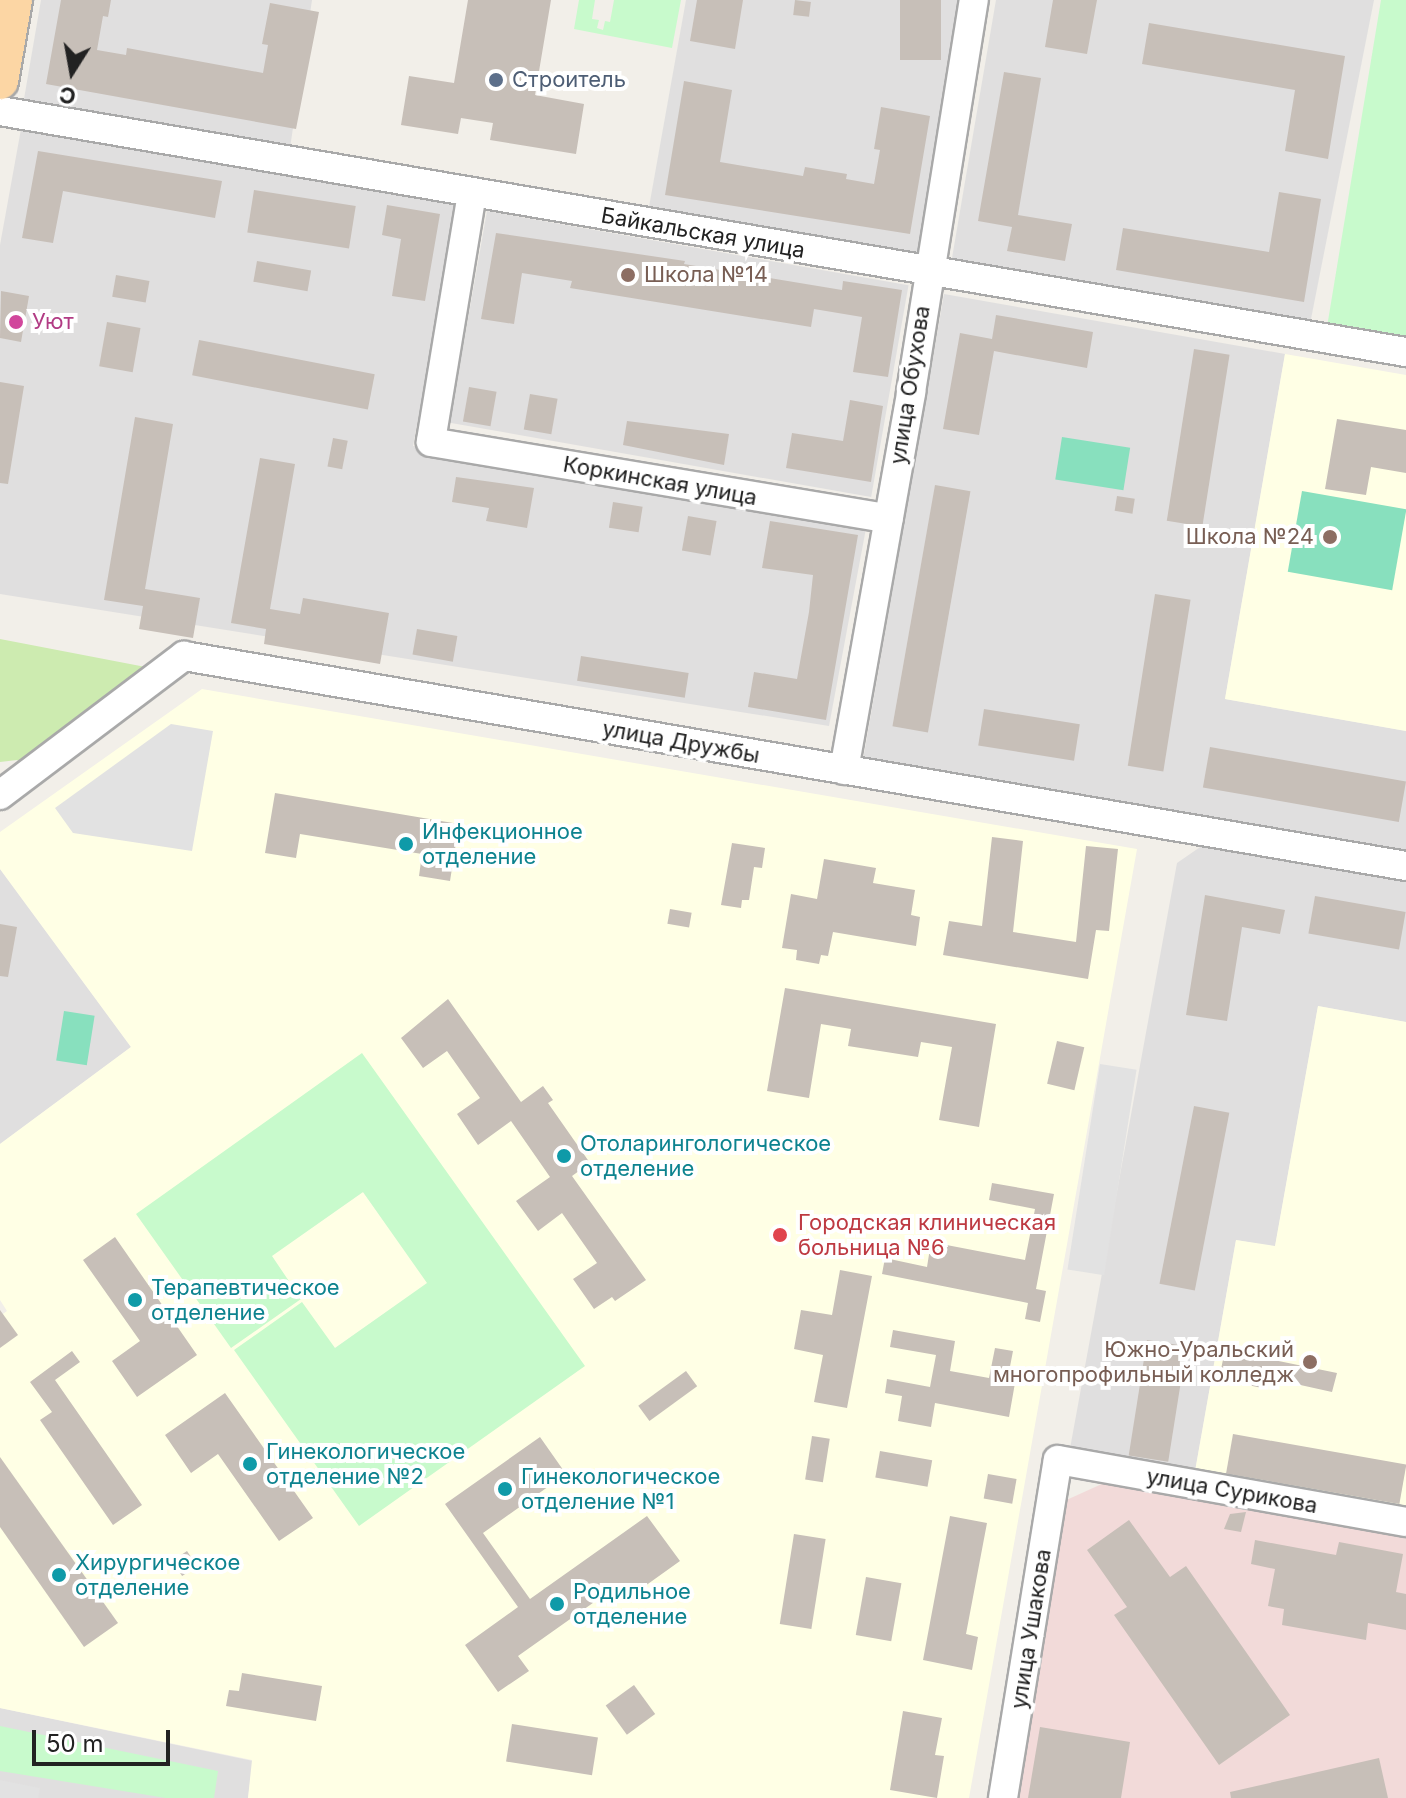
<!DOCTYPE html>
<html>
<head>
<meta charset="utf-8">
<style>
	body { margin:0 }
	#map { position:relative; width:1406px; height:1798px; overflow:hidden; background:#f2efe9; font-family:Inter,sans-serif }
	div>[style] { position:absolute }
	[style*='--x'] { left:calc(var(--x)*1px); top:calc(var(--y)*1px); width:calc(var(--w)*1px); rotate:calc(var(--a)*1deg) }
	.residential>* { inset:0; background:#e0dfdf; transform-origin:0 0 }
	.commercial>* { inset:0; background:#f2dad9 }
	.education>* { inset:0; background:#ffffe5 }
	.grass>* { inset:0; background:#cdebb0 }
	.park>* { inset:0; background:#c8facc }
	.pitch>* { inset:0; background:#88e0be; transform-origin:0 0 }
	.parking>* { inset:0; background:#e2e2e2; transform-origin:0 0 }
	.building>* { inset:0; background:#c7bfb8; transform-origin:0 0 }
	.roads { filter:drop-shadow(2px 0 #a9a9a9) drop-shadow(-2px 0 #a9a9a9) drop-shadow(0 2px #a9a9a9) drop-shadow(0 -2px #a9a9a9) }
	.minor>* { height:28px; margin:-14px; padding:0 14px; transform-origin:14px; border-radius:14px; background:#fff }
	.major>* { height:36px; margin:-18px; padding:0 18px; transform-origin:18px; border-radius:18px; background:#fcd6a4 }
	.dots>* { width:22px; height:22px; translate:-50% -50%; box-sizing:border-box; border:4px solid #fff; border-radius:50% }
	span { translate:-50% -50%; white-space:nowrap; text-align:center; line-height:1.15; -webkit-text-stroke:8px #fff; paint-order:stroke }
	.service-label { font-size:22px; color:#4e5e75 }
	.left { translate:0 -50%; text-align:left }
	.street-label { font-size:22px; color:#222 }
	.education-label { font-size:22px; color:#785e54 }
	.right { translate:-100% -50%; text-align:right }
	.hotel-label { font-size:22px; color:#b23c85 }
	.culture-label { font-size:22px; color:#0d838f }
	.health-label { font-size:22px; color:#be3a42 }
	.north { position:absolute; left:32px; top:32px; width:80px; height:80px; -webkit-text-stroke:6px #fff; paint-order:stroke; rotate:191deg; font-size:22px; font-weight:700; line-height:32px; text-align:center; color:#222 }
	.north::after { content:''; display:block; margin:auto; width:28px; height:36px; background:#222; clip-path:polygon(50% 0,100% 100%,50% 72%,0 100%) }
	.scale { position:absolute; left:32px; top:1730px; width:138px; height:36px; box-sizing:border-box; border:4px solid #222; border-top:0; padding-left:10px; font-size:24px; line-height:28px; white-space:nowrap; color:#222; -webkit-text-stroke:6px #fff; paint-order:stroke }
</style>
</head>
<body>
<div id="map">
	<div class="residential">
		<div style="clip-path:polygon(41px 0,312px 0,290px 148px,24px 99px)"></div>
		<div style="clip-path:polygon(686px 0,963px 0,922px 262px,649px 207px)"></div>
		<div style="clip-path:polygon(996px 0,1374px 0,1310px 324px,951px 264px)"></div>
		<div style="clip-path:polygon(21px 129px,459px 206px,413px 446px,867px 523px,829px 726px,0 594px,0 245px)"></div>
		<div style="left:487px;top:211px;width:428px;height:215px;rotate:10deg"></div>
		<div style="clip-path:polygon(944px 294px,1285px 354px,1225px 699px,1406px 731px,1406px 854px,863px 760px)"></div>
		<div style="clip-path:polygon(1206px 843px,1406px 876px,1406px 1022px,1318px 1006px,1275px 1247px,1236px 1240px,1194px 1477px,1069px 1454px,1177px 863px)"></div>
		<div style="clip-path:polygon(0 869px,131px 1047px,0 1144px)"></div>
		<div style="clip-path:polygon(0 1708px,253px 1761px,248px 1798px,0 1798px)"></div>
	</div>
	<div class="commercial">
		<div style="clip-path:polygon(1104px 1483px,1406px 1537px,1406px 1798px,1015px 1798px,1062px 1502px)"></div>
	</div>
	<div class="education">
		<div style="clip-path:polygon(1285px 354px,1406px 375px,1406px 731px,1225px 699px)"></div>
		<div style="clip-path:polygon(evenodd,202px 689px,1137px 849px,969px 1798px,248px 1798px,252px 1760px,0 1708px,0 1316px,7px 1311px,0 1300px,0 1144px,131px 1047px,0 869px,0 832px,202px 689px,362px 1054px,584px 1366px,235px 1350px,335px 1348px,428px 1283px,363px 1192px,271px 1256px,362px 1054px)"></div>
		<div style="clip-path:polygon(1318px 1006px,1406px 1022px,1406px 1515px,1194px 1477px,1236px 1240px,1275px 1246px)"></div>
	</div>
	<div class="grass">
		<div style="clip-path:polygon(0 639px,156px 669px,28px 767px,17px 760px,0 762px)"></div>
	</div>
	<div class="park">
		<div style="clip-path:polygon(579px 0,595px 0,592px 19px,599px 20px,597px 28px,603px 30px,605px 21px,610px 22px,614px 0,681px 0,672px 48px,574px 29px)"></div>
		<div style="clip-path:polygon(1381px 0,1406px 0,1406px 340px,1327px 327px)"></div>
		<div style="clip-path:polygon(362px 1053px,585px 1366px,359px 1526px,234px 1350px,302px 1302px,335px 1348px,427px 1283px,363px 1192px,272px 1256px,301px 1299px,231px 1348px,136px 1214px)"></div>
		<div style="clip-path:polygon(0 1726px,218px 1771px,214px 1798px,166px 1798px,0 1771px)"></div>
	</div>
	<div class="pitch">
		<div style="left:1062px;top:437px;width:69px;height:43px;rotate:9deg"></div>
		<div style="left:1302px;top:491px;width:106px;height:82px;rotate:10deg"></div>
		<div style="left:64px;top:1011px;width:31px;height:50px;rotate:9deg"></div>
	</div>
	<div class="parking">
		<div style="clip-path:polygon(171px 724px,213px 731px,192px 851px,73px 833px,55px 808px)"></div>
		<div style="left:1100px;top:1064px;width:37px;height:208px;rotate:9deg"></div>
		<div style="clip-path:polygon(0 1780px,40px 1788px,38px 1798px,0 1798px)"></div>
	</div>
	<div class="building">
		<div style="clip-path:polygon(61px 0,111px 0,108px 17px,103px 16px,97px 50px,126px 55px,127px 48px,263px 73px,268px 45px,262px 44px,270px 3px,319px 12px,296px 129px,46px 84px)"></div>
		<div style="clip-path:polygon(468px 0,551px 0,535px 95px,584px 104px,576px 154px,490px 140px,493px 123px,461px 118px,458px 134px,401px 125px,409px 76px,454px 83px)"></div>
		<div style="clip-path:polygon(697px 0,743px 0,735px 49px,690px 41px)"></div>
		<div style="left:795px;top:0;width:16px;height:15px;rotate:7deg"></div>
		<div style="left:900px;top:0;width:41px;height:60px"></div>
		<div style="clip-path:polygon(1053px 0,1097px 0,1087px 54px,1045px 47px)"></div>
		<div style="clip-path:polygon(1149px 23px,1345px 56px,1328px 159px,1285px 151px,1295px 90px,1142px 64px)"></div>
		<div style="clip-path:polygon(1004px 72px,1041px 78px,1018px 215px,1072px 224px,1065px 261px,1007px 251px,1012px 227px,978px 221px)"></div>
		<div style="clip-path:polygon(684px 81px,732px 90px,720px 162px,803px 176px,805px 167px,847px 174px,846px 179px,874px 184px,880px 150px,874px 149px,881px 107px,930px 116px,910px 234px,665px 195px)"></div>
		<div style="clip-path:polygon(38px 151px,222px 181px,215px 218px,63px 191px,53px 243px,22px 238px)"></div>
		<div style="left:254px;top:190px;width:103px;height:43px;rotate:9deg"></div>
		<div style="clip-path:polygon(1279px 192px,1321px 199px,1304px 302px,1116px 270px,1123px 228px,1269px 252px)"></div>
		<div style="clip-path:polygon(387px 205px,440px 214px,425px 301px,392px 296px,401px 239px,382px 235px)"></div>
		<div style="clip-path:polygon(496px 233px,685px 261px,684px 264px,842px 290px,843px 281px,902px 290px,888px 377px,853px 372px,862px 317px,814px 309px,811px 327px,570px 288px,572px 281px,522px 273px,514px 324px,481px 319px)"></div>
		<div style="left:257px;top:261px;width:55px;height:21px;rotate:10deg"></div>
		<div style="left:116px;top:275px;width:34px;height:22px;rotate:10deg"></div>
		<div style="clip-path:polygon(1px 291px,29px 296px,21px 342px,0 338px)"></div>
		<div style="clip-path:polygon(996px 315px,1093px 332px,1087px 368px,994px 351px,979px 435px,943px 429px,960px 333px,992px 339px)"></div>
		<div style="left:107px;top:322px;width:34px;height:45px;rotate:10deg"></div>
		<div style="left:199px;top:340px;width:179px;height:36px;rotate:11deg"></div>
		<div style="left:1194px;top:349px;width:36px;height:174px;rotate:9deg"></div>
		<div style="clip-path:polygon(0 382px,24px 386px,8px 484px,0 483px)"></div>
		<div style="left:469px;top:387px;width:28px;height:35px;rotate:10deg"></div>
		<div style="left:530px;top:394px;width:28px;height:36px;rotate:10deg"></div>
		<div style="clip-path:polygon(850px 400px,883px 406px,871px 482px,786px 468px,792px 433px,843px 441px)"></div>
		<div style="clip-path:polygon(135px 417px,173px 424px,145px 589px,200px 598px,193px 638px,139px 629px,143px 606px,104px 600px)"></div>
		<div style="clip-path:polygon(1337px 419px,1406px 430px,1406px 473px,1371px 467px,1366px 495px,1325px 489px)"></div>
		<div style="clip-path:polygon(627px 421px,729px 434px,724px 465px,623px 445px)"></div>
		<div style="left:333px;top:438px;width:15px;height:29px;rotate:11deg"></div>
		<div style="clip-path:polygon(260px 458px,295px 464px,270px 609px,300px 614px,303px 598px,389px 613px,380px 664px,264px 644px,266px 629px,231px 623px)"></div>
		<div style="clip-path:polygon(456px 477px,534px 488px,527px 528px,486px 521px,489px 508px,452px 502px)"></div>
		<div style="left:935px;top:485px;width:36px;height:245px;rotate:10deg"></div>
		<div style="left:1117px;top:496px;width:18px;height:15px;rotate:9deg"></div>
		<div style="left:613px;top:502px;width:30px;height:26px;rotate:9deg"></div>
		<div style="left:688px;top:516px;width:29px;height:35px;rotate:10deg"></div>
		<div style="clip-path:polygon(770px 521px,858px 535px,826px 720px,748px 707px,754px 672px,797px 679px,809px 612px,813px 575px,762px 568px)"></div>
		<div style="left:1155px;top:594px;width:36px;height:174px;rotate:9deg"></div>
		<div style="left:417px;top:629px;width:41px;height:26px;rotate:10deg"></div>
		<div style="left:581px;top:656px;width:109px;height:25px;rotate:9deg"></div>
		<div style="left:984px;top:709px;width:97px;height:37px;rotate:9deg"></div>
		<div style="left:1210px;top:747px;width:199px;height:41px;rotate:10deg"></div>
		<div style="clip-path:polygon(275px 793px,459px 824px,450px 881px,419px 876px,422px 854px,300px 834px,296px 858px,265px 853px)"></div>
		<div style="clip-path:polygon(992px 837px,1023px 841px,1013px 932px,1076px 942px,1086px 846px,1118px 849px,1109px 931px,1096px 930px,1088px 979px,943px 955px,949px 921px,982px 926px)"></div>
		<div style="clip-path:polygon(732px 843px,765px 848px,762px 868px,754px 867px,749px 900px,742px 900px,741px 908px,721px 905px)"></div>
		<div style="clip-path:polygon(824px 859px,876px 868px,873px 883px,915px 890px,911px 915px,920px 917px,916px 946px,833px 932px,828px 956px,821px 955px,819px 964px,796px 960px,797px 950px,782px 948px,791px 894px,817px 899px)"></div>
		<div style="clip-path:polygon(1205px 895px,1285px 910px,1280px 934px,1242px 927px,1227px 1021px,1186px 1015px)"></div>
		<div style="left:1315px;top:896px;width:92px;height:38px;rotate:10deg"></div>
		<div style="left:670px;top:909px;width:22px;height:15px;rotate:10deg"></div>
		<div style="clip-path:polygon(0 924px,17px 927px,8px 977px,0 976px)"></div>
		<div style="clip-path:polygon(785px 988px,996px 1024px,979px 1127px,939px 1120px,952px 1047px,921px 1042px,918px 1057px,848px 1046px,851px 1029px,821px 1024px,809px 1098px,767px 1091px)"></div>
		<div style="clip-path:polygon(448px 999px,521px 1102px,543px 1086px,553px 1100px,548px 1103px,590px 1163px,572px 1176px,646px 1280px,615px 1301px,612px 1297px,594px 1309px,573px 1279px,597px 1263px,562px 1213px,538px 1231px,516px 1201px,550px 1177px,511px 1121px,478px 1145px,457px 1114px,480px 1098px,447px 1051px,423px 1068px,401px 1038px)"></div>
		<div style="left:1057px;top:1041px;width:28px;height:44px;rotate:13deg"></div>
		<div style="left:1194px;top:1106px;width:36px;height:181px;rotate:11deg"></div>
		<div style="clip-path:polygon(992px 1183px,1054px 1194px,1036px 1289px,1046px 1291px,1040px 1322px,1025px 1319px,1028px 1303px,882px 1274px,885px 1258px,927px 1267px,931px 1242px,1025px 1260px,1035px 1209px,989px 1200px)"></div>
		<div style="clip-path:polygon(115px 1237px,197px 1355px,137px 1397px,112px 1361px,140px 1341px,83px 1260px)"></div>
		<div style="clip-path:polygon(840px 1270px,872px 1276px,847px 1408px,814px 1402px,823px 1355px,794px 1349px,801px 1310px,832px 1315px)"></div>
		<div style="clip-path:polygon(0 1310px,18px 1335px,0 1348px)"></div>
		<div style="clip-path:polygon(893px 1330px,955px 1341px,950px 1371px,989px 1378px,995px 1348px,1013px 1351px,1007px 1382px,1015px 1383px,1009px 1417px,935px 1403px,931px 1427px,898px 1421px,902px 1396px,885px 1393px,887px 1379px,930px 1387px,936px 1355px,890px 1347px)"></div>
		<div style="left:1147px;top:1340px;width:40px;height:117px;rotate:9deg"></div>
		<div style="clip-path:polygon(1225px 1350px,1337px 1373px,1332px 1392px,1264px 1377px,1262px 1388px,1219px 1379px)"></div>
		<div style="clip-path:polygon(72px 1351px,80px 1362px,55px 1380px,142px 1505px,113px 1525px,40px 1420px,52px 1412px,30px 1382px)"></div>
		<div style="left:686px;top:1371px;width:19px;height:59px;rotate:54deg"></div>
		<div style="clip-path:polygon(225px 1393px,313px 1518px,279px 1541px,218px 1454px,191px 1473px,165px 1435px)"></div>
		<div style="left:1233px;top:1434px;width:176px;height:40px;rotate:10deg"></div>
		<div style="left:812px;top:1436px;width:18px;height:44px;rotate:9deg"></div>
		<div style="clip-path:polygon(540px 1437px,566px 1474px,483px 1533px,530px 1599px,647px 1516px,680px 1561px,624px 1601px,614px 1588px,518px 1656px,529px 1671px,498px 1692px,465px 1645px,518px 1607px,445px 1504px)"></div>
		<div style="left:880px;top:1451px;width:53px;height:27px;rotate:10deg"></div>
		<div style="clip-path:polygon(0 1457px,118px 1623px,84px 1647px,0 1527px)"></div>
		<div style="left:988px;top:1474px;width:29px;height:25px;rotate:10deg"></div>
		<div style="clip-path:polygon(1246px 1512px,1241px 1532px,1224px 1529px,1230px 1514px)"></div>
		<div style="clip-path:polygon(950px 1516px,987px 1523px,966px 1634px,978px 1637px,972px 1670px,923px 1660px)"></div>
		<div style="clip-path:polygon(1129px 1520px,1170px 1577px,1186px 1566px,1290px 1715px,1219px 1765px,1114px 1615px,1127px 1607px,1087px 1550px)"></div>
		<div style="left:794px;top:1534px;width:32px;height:91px;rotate:9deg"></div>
		<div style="clip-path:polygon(1255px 1540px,1336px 1555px,1339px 1542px,1403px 1554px,1396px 1592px,1406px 1594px,1406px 1630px,1368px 1623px,1366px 1640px,1282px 1625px,1284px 1609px,1268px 1606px,1275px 1569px,1251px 1564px)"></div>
		<div style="left:187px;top:1551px;width:18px;height:18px;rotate:56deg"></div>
		<div style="left:866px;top:1577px;width:36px;height:59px;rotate:10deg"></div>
		<div style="clip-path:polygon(242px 1673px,322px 1686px,316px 1721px,226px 1706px,229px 1690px,239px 1691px)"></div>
		<div style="left:634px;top:1685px;width:36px;height:35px;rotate:54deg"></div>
		<div style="clip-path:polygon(903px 1711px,942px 1718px,935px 1755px,944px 1756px,937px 1798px,890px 1790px)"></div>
		<div style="left:512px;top:1724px;width:87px;height:38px;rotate:9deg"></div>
		<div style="clip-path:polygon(1040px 1727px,1130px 1742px,1121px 1798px,1028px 1798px)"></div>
		<div style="clip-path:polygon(1379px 1758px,1388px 1798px,1231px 1798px,1230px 1792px)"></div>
	</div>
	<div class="roads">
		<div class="minor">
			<div style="--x:0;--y:111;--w:1427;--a:9.73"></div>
			<div style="--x:472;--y:193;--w:252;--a:99.4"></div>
			<div style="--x:431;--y:442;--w:464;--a:9.5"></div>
			<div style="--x:844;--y:770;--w:384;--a:-79.9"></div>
			<div style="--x:911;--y:392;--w:397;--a:-80.9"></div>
			<div style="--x:0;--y:795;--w:231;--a:-37.1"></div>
			<div style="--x:184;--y:656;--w:1240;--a:9.75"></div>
			<div style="--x:1003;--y:1798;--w:342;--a:-80.8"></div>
			<div style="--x:1058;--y:1460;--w:353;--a:10.1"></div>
		</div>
		<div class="major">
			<div style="--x:0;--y:81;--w:82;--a:-80.2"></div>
		</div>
	</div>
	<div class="dots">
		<div style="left:496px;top:80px;background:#5c6f8a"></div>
		<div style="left:628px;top:275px;background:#8d6e63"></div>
		<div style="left:16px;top:322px;background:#d1479c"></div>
		<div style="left:1330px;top:537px;background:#8d6e63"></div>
		<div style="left:406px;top:844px;background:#0f9aa8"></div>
		<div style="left:564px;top:1156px;background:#0f9aa8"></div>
		<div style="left:780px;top:1235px;background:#e0444e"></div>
		<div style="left:135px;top:1300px;background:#0f9aa8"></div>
		<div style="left:1310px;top:1362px;background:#8d6e63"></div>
		<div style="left:250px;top:1464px;background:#0f9aa8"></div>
		<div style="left:505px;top:1489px;background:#0f9aa8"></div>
		<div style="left:59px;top:1575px;background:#0f9aa8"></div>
		<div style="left:557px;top:1604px;background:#0f9aa8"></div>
	</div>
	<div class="service-label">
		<span class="left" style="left:512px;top:80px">Строитель</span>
	</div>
	<div class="street-label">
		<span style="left:703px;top:233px;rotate:10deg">Байкальская улица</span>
		<span style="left:910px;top:385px;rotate:-81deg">улица Обухова</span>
		<span style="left:660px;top:481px;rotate:10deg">Коркинская улица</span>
		<span style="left:681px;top:742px;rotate:10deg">улица Дружбы</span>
		<span style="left:1232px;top:1491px;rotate:10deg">улица Сурикова</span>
		<span style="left:1031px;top:1629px;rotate:-81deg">улица Ушакова</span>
	</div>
	<div class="education-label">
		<span class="left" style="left:644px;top:275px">Школа №14</span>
		<span class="right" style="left:1314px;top:537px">Школа №24</span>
		<span class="right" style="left:1294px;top:1362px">Южно-Уральский<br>многопрофильный колледж</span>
	</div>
	<div class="hotel-label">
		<span class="left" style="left:32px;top:322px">Уют</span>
	</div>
	<div class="culture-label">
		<span class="left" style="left:422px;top:844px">Инфекционное<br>отделение</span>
		<span class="left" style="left:580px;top:1156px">Отоларингологическое<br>отделение</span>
		<span class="left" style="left:151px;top:1300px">Терапевтическое<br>отделение</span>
		<span class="left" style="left:266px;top:1464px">Гинекологическое<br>отделение №2</span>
		<span class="left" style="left:521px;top:1489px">Гинекологическое<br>отделение №1</span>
		<span class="left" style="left:75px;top:1575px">Хирургическое<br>отделение</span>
		<span class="left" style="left:573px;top:1604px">Родильное<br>отделение</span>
	</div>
	<div class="health-label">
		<span class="left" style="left:798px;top:1235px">Городская клиническая<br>больница №6</span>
	</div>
	<div class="north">С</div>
	<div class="scale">50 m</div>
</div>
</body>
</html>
